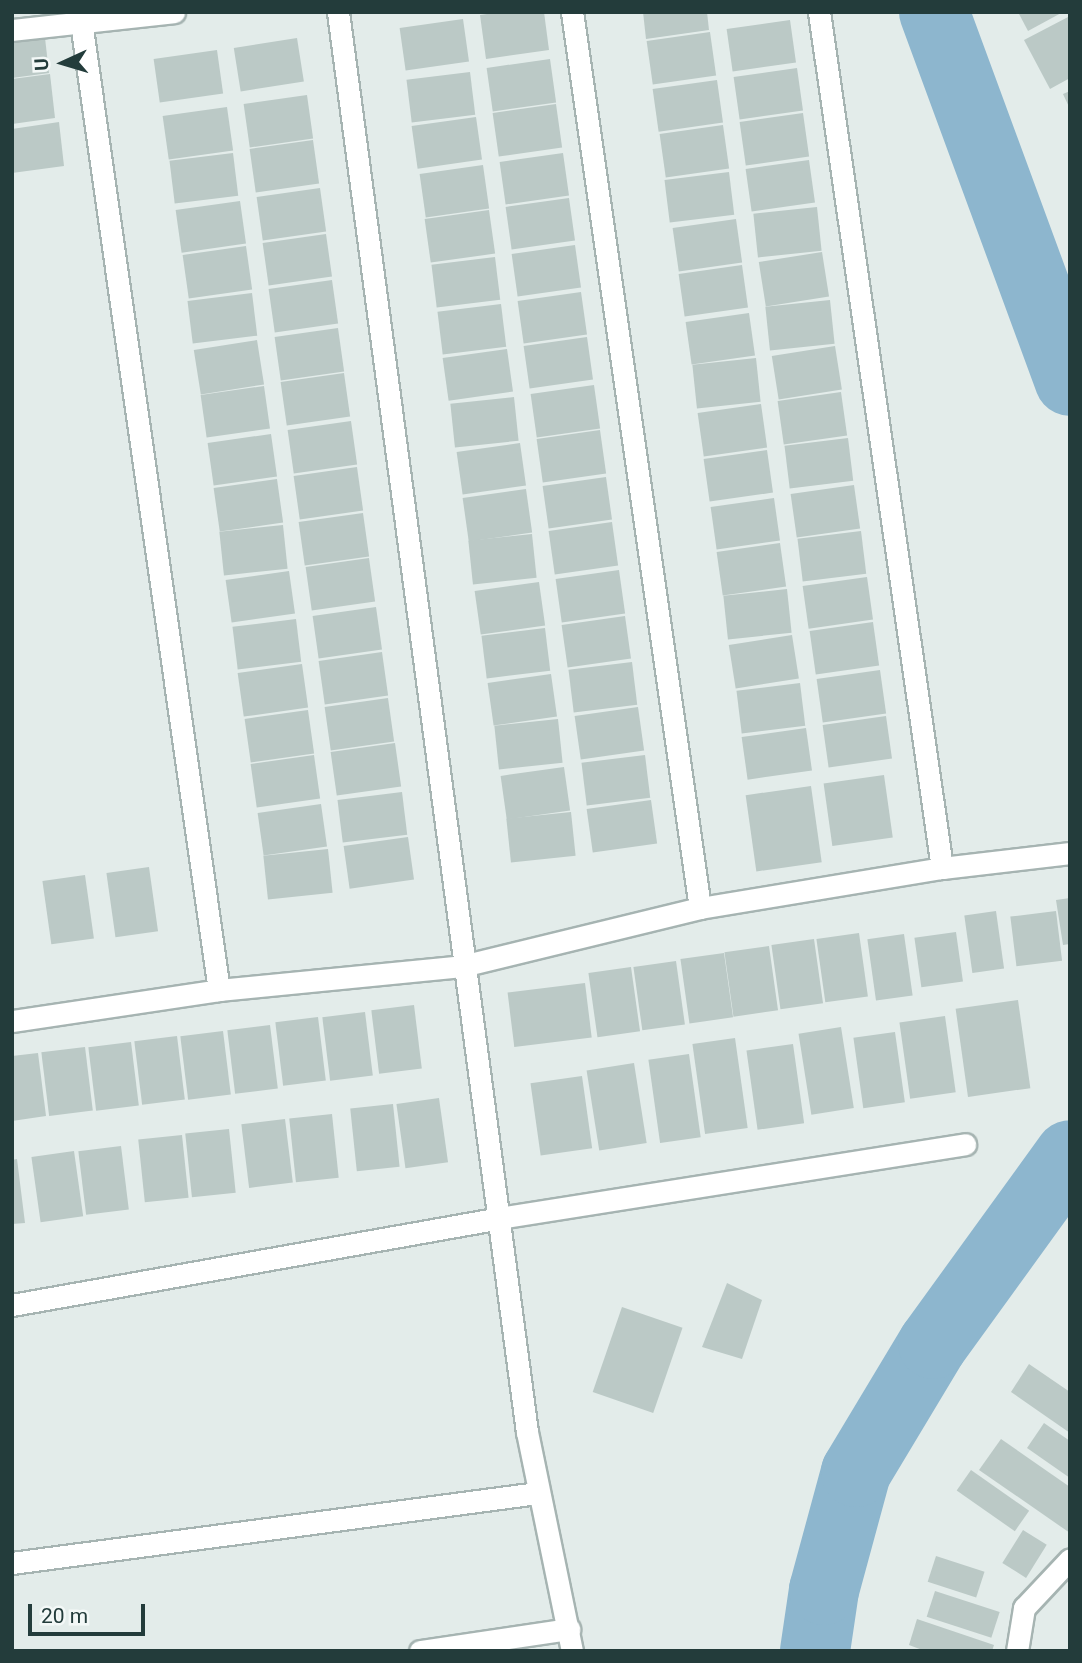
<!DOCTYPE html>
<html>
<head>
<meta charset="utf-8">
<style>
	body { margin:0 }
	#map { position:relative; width:1082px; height:1663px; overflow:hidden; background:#e3ecea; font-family:Roboto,sans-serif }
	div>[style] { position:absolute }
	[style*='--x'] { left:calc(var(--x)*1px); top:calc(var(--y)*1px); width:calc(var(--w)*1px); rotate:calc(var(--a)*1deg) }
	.river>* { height:70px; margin:-35px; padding:0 35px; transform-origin:35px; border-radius:35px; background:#8db6ce }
	.building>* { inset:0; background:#bbc9c6; transform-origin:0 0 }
	.roads { filter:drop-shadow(2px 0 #a6b4b2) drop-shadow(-2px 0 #a6b4b2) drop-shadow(0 2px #a6b4b2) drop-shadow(0 -2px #a6b4b2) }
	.minor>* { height:21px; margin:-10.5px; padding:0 10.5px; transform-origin:10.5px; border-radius:10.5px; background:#fff }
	span { translate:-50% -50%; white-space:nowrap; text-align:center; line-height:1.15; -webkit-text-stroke:6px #f3f8f7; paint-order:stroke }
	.frame { position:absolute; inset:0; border:14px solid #233c3b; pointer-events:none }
	.north { position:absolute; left:28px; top:28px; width:70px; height:70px; -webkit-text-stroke:5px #f3f8f7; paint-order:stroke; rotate:266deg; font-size:19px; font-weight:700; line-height:28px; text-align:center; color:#233c3b }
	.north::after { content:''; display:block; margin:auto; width:24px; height:32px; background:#233c3b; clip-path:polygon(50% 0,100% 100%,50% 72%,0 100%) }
	.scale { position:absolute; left:28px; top:1604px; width:117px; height:32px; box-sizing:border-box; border:4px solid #233c3b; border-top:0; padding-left:9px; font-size:21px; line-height:24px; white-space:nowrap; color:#233c3b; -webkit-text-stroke:5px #f3f8f7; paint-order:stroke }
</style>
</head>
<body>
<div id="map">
	<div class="river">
		<div style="--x:934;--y:12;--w:393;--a:69.8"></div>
		<div style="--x:815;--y:1651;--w:62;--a:-81.6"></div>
		<div style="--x:824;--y:1590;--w:122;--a:-74.8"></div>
		<div style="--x:856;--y:1472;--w:149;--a:-59"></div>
		<div style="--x:933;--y:1344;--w:233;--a:-54.1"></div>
	</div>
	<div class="building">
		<div style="clip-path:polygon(501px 12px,544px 12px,549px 50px,486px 59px,480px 15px)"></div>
		<div style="clip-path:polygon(643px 12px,707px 12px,709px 30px,646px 39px)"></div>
		<div style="clip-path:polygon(1018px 12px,1063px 12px,1028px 31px)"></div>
		<div style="clip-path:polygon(1070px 16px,1070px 78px,1050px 89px,1024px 40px)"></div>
		<div style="left:463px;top:19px;width:43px;height:64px;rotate:82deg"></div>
		<div style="left:790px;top:20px;width:43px;height:64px;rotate:82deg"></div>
		<div style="clip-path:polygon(44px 29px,49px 73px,12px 78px,12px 33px)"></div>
		<div style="left:710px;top:32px;width:44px;height:64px;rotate:82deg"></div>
		<div style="left:297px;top:38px;width:44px;height:64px;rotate:81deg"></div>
		<div style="left:217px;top:50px;width:44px;height:64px;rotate:82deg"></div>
		<div style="left:550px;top:59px;width:44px;height:64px;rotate:82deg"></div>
		<div style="left:797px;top:68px;width:43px;height:64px;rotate:82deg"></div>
		<div style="left:470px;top:72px;width:43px;height:64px;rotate:83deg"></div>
		<div style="clip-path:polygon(50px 74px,55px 118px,12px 124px,12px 79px)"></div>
		<div style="left:717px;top:80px;width:43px;height:65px;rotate:82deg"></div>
		<div style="clip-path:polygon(1070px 91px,1070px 109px,1063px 94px)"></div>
		<div style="left:307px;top:95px;width:44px;height:64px;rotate:82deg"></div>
		<div style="left:556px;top:104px;width:44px;height:64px;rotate:82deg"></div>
		<div style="left:227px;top:107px;width:44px;height:65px;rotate:82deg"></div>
		<div style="left:803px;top:113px;width:44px;height:64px;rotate:82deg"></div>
		<div style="left:476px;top:117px;width:43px;height:65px;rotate:82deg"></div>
		<div style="clip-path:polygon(59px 122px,64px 166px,12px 173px,12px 129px)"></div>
		<div style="left:723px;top:125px;width:44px;height:64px;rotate:82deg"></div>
		<div style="left:313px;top:140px;width:44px;height:64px;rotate:82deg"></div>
		<div style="left:233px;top:153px;width:43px;height:64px;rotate:83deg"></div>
		<div style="left:563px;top:153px;width:43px;height:64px;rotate:82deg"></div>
		<div style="left:809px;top:160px;width:43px;height:64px;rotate:82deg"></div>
		<div style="left:483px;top:165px;width:44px;height:64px;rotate:82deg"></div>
		<div style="left:729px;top:172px;width:43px;height:65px;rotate:83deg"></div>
		<div style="left:320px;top:188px;width:44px;height:64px;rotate:82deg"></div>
		<div style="left:569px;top:198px;width:43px;height:64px;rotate:82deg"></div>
		<div style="left:240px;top:201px;width:43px;height:65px;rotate:82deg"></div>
		<div style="left:817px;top:207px;width:44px;height:64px;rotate:84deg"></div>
		<div style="left:489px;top:210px;width:44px;height:65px;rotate:82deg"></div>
		<div style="left:736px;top:219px;width:44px;height:64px;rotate:82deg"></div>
		<div style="left:326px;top:234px;width:43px;height:64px;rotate:82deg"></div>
		<div style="left:575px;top:245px;width:43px;height:64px;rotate:82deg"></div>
		<div style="left:246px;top:246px;width:44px;height:64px;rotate:82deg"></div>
		<div style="left:822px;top:252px;width:45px;height:64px;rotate:81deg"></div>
		<div style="left:495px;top:257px;width:43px;height:64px;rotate:83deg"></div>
		<div style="left:742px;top:265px;width:43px;height:64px;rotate:82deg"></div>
		<div style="left:332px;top:280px;width:44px;height:64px;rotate:82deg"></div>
		<div style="left:581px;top:292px;width:43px;height:64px;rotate:82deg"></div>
		<div style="left:252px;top:293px;width:43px;height:65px;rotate:83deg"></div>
		<div style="left:830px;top:300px;width:44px;height:65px;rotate:84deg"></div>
		<div style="left:501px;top:304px;width:43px;height:64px;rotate:83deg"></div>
		<div style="left:749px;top:313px;width:43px;height:64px;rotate:82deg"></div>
		<div style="left:338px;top:328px;width:44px;height:64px;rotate:82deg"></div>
		<div style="left:587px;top:337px;width:43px;height:64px;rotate:82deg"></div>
		<div style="left:257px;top:340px;width:45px;height:64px;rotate:81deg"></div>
		<div style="left:835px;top:346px;width:44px;height:64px;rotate:81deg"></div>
		<div style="left:507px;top:349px;width:43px;height:65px;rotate:82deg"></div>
		<div style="left:756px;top:358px;width:44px;height:64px;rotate:84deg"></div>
		<div style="left:344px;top:373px;width:44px;height:64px;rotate:82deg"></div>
		<div style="left:594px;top:385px;width:44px;height:64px;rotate:82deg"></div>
		<div style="left:264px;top:386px;width:43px;height:64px;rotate:82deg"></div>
		<div style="left:841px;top:392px;width:44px;height:64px;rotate:82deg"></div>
		<div style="left:514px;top:397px;width:44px;height:64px;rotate:84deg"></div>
		<div style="left:761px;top:404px;width:44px;height:64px;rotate:82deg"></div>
		<div style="left:351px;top:421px;width:44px;height:64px;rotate:82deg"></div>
		<div style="left:600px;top:430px;width:44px;height:64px;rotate:82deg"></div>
		<div style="left:271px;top:434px;width:43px;height:64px;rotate:82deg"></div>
		<div style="left:848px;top:438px;width:43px;height:64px;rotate:83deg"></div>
		<div style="left:520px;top:443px;width:43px;height:64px;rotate:82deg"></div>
		<div style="left:767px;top:450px;width:43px;height:64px;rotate:82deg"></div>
		<div style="left:357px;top:467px;width:44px;height:64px;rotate:82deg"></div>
		<div style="left:606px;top:477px;width:43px;height:64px;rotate:82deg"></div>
		<div style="left:277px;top:479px;width:44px;height:64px;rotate:82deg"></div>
		<div style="left:854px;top:485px;width:44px;height:64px;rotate:82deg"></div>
		<div style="left:526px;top:489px;width:44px;height:64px;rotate:82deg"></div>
		<div style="left:774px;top:498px;width:43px;height:64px;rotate:82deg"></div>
		<div style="left:363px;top:513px;width:44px;height:65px;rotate:82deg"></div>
		<div style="left:612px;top:522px;width:44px;height:64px;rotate:82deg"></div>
		<div style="left:283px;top:525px;width:44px;height:64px;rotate:84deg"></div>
		<div style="left:861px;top:531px;width:43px;height:64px;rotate:83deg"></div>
		<div style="left:532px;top:534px;width:44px;height:64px;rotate:84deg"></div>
		<div style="left:780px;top:543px;width:44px;height:64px;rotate:82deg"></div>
		<div style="left:369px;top:558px;width:44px;height:64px;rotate:82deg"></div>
		<div style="left:619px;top:570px;width:44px;height:64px;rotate:82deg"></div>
		<div style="left:289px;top:571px;width:43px;height:64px;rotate:82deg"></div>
		<div style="left:867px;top:577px;width:43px;height:65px;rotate:82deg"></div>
		<div style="left:539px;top:582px;width:44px;height:65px;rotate:82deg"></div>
		<div style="left:787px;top:589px;width:44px;height:64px;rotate:84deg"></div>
		<div style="left:376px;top:607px;width:43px;height:64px;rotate:82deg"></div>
		<div style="left:625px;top:616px;width:43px;height:64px;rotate:82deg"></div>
		<div style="left:296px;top:619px;width:43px;height:64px;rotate:83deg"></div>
		<div style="left:873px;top:622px;width:44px;height:64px;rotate:82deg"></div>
		<div style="left:545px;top:628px;width:43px;height:64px;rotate:83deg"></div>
		<div style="left:792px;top:635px;width:44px;height:64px;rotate:81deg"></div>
		<div style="left:382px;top:652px;width:44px;height:64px;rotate:82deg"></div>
		<div style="left:632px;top:662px;width:43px;height:64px;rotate:83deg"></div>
		<div style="left:302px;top:664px;width:44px;height:65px;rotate:82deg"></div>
		<div style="left:880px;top:670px;width:44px;height:64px;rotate:82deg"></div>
		<div style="left:551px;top:674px;width:43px;height:64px;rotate:82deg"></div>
		<div style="left:800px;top:683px;width:43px;height:64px;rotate:83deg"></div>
		<div style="left:388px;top:698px;width:44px;height:64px;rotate:82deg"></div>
		<div style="left:638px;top:707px;width:44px;height:64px;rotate:82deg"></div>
		<div style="left:308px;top:710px;width:44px;height:64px;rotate:82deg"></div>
		<div style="left:886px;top:716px;width:43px;height:64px;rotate:82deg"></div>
		<div style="left:558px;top:719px;width:44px;height:64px;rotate:84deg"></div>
		<div style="left:806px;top:728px;width:43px;height:65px;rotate:82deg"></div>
		<div style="left:395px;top:743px;width:44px;height:65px;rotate:82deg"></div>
		<div style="left:314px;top:755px;width:44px;height:64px;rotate:82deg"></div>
		<div style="left:645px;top:755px;width:43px;height:64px;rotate:83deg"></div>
		<div style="left:564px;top:767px;width:44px;height:64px;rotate:82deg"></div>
		<div style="left:884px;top:775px;width:63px;height:61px;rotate:82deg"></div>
		<div style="left:811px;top:786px;width:77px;height:66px;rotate:82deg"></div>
		<div style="left:402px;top:792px;width:43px;height:65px;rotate:83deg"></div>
		<div style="left:651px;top:800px;width:44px;height:65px;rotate:82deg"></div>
		<div style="left:321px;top:804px;width:43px;height:64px;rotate:82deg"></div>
		<div style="left:571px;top:812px;width:44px;height:65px;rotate:84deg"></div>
		<div style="left:408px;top:837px;width:43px;height:65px;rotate:82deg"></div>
		<div style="left:328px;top:849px;width:44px;height:65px;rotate:84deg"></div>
		<div style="left:149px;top:867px;width:65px;height:43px;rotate:82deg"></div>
		<div style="left:85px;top:875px;width:64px;height:43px;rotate:82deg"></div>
		<div style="clip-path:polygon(1070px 898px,1070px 944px,1063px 945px,1056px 900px)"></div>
		<div style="left:996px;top:911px;width:58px;height:32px;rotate:82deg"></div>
		<div style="left:1056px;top:911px;width:50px;height:46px;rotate:83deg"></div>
		<div style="left:956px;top:932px;width:50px;height:42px;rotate:82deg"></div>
		<div style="left:859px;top:933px;width:64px;height:43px;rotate:82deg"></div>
		<div style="left:904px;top:934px;width:62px;height:37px;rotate:82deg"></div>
		<div style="left:814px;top:939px;width:65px;height:43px;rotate:82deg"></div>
		<div style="left:769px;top:946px;width:65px;height:45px;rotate:82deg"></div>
		<div style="left:724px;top:953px;width:65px;height:44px;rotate:82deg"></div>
		<div style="left:676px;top:961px;width:64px;height:43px;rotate:82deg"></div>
		<div style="left:631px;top:967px;width:65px;height:43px;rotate:82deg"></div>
		<div style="left:585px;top:983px;width:55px;height:78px;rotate:83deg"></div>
		<div style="left:1018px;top:1000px;width:89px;height:63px;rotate:82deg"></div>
		<div style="left:414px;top:1005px;width:64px;height:43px;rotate:83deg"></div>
		<div style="left:365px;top:1012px;width:64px;height:43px;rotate:83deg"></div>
		<div style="left:945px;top:1016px;width:77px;height:46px;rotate:82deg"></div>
		<div style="left:318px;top:1017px;width:64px;height:43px;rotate:83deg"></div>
		<div style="left:270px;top:1025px;width:64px;height:43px;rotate:83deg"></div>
		<div style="left:841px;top:1027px;width:82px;height:43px;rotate:81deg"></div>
		<div style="left:223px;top:1031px;width:64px;height:43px;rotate:83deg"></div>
		<div style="left:895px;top:1032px;width:71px;height:42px;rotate:82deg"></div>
		<div style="left:177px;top:1036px;width:64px;height:43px;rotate:83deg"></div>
		<div style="left:735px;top:1038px;width:91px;height:43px;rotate:82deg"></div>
		<div style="left:131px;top:1042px;width:64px;height:43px;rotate:83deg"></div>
		<div style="left:793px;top:1044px;width:80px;height:47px;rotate:82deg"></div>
		<div style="left:85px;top:1047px;width:64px;height:44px;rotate:83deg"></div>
		<div style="clip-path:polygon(38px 1053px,46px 1116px,12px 1121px,12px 1056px)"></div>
		<div style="left:689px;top:1054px;width:84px;height:41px;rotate:82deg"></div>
		<div style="left:634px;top:1063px;width:81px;height:48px;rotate:81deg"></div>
		<div style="left:582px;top:1076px;width:73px;height:52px;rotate:82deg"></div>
		<div style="left:439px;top:1098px;width:65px;height:43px;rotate:82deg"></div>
		<div style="left:393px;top:1104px;width:63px;height:43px;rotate:84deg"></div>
		<div style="left:332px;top:1114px;width:64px;height:43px;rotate:84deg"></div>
		<div style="left:285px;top:1119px;width:64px;height:44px;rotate:83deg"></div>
		<div style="left:229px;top:1129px;width:64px;height:44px;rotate:84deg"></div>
		<div style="left:182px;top:1135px;width:63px;height:44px;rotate:84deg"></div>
		<div style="left:121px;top:1146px;width:64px;height:43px;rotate:83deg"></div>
		<div style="left:74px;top:1151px;width:66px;height:43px;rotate:82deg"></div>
		<div style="clip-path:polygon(17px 1159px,25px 1223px,12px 1224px,12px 1160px)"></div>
		<div style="clip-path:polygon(727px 1283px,762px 1300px,742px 1359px,702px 1347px)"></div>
		<div style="left:622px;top:1307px;width:64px;height:90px;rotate:19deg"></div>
		<div style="clip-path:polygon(1029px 1364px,1070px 1392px,1070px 1433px,1011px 1392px)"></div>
		<div style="clip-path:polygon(1044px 1423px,1070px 1441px,1070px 1478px,1027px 1448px)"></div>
		<div style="clip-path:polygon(1001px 1439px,1070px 1487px,1070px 1533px,979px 1470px)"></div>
		<div style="left:971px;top:1470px;width:71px;height:25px;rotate:35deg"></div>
		<div style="left:1023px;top:1530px;width:28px;height:39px;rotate:32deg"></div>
		<div style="left:936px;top:1556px;width:51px;height:27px;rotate:18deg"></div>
		<div style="left:935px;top:1591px;width:68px;height:27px;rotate:18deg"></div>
		<div style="clip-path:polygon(917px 1619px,994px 1645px,992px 1651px,925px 1651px,909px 1645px)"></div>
	</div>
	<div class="roads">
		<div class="minor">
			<div style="--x:338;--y:12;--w:1433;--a:82.42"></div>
			<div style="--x:527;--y:1432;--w:224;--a:78.4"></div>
			<div style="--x:572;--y:12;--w:905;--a:81.87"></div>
			<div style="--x:819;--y:12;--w:865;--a:81.82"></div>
			<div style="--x:81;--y:22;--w:978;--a:81.89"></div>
			<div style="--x:12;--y:30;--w:163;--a:-6.3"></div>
			<div style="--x:12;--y:1021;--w:209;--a:-8.5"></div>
			<div style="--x:219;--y:990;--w:244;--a:-5.6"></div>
			<div style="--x:462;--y:966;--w:245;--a:-13.7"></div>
			<div style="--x:700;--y:908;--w:245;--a:-9.4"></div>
			<div style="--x:942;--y:868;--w:129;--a:-6.7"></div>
			<div style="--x:12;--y:1305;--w:495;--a:-10.1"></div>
			<div style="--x:499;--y:1218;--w:472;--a:-9"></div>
			<div style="--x:12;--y:1563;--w:530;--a:-7.59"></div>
			<div style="--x:420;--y:1651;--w:151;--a:-8.4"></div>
			<div style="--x:1017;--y:1651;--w:44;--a:-80.8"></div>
			<div style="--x:1024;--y:1608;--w:67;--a:-46.8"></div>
		</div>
	</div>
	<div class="frame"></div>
	<div class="north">U</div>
	<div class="scale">20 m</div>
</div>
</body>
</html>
